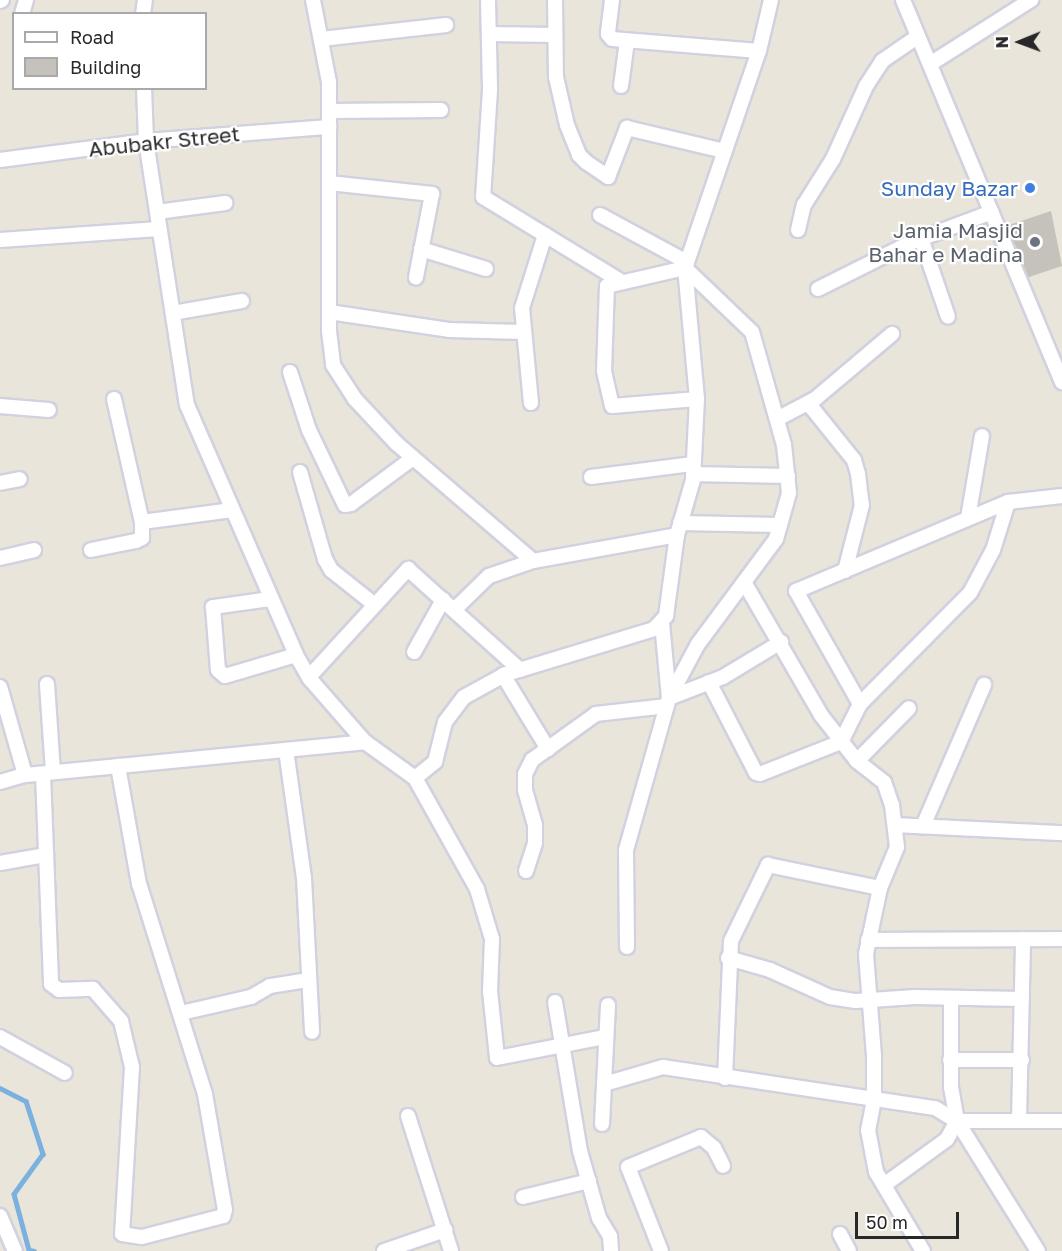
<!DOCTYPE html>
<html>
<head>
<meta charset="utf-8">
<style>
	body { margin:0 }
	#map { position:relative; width:1062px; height:1251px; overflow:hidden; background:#e9e5db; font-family:"Golos Text",sans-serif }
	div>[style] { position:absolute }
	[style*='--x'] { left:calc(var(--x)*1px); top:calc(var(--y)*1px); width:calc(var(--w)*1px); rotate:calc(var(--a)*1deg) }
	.stream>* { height:4.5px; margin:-2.25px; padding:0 2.25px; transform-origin:2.25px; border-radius:2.25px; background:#7ab1df }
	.building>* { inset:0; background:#c4c2bb }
	.roads { filter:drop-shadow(2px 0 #d1d1df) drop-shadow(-2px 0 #d1d1df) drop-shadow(0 2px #d1d1df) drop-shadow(0 -2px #d1d1df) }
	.street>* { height:14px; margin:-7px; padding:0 7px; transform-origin:7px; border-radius:7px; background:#fff }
	.dots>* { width:16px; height:16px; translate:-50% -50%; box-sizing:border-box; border:3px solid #fff; border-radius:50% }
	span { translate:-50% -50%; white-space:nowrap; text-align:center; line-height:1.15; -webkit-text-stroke:4.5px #fff; paint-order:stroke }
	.street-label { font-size:21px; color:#282828 }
	.shop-label { font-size:21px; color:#366cbe }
	.right { translate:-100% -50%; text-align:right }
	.worship-label { font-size:21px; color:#5b616d }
	.legend { position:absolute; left:12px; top:12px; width:195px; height:78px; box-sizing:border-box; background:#fff; border:2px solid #a9a9a9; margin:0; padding:8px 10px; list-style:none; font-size:18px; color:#282828 }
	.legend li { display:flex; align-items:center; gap:12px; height:30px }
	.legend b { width:30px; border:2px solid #a9a9a9 }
	.north { position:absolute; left:990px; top:12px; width:60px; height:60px; -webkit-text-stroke:4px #fff; paint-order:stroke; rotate:269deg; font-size:16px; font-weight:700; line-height:24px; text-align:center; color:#282828 }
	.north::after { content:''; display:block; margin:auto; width:21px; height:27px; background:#282828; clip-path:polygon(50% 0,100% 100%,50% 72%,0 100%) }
	.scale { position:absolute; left:855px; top:1212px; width:104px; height:27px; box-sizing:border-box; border:3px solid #282828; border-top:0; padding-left:8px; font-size:18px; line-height:21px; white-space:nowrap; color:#282828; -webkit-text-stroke:4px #fff; paint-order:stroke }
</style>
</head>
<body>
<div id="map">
	<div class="stream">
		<div style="--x:0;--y:1088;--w:29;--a:27"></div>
		<div style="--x:26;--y:1101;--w:56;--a:72.2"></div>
		<div style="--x:43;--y:1154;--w:49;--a:125.9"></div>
		<div style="--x:14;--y:1194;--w:58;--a:75"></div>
		<div style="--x:29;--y:1250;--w:5;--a:11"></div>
	</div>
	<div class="building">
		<div style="clip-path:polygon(1051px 211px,1062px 266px,1026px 278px,1006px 226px)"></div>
	</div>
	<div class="roads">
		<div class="street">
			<div style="--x:313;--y:0;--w:84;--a:79"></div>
			<div style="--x:329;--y:82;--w:249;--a:90"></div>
			<div style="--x:329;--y:331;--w:34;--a:83"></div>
			<div style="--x:333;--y:365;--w:40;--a:57.1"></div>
			<div style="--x:355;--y:399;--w:60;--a:47"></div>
			<div style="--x:396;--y:443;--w:181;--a:40.7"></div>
			<div style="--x:488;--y:0;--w:90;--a:88.7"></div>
			<div style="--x:490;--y:90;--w:107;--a:93.7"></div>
			<div style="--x:483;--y:197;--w:163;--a:31.4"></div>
			<div style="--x:555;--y:0;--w:77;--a:89.3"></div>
			<div style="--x:556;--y:77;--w:49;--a:77.1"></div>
			<div style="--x:567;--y:125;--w:32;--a:68"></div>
			<div style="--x:579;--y:155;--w:10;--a:45"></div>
			<div style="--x:586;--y:162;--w:27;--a:34"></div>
			<div style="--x:608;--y:177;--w:53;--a:-68.8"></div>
			<div style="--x:627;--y:128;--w:100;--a:13.3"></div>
			<div style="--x:612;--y:0;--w:34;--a:97"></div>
			<div style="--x:608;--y:34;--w:6;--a:51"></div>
			<div style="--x:612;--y:39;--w:147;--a:4.7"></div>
			<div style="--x:903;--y:0;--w:414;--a:67.4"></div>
			<div style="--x:0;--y:1;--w:2;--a:-27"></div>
			<div style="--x:22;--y:14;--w:15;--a:-74"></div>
			<div style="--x:143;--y:14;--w:14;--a:-82"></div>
			<div style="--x:489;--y:34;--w:66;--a:0.9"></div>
			<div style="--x:321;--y:39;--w:126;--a:-6.4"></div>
			<div style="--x:930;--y:64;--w:120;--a:-32.4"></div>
			<div style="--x:621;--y:86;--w:45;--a:-82.4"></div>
			<div style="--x:144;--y:88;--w:53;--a:87.8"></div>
			<div style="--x:146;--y:141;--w:267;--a:81.2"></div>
			<div style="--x:187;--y:405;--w:273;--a:66.4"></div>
			<div style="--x:296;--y:655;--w:28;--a:60"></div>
			<div style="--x:310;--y:679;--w:84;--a:48.9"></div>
			<div style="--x:365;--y:742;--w:62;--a:35.8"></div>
			<div style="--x:415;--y:778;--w:127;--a:60.8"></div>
			<div style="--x:477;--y:889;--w:52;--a:73.3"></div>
			<div style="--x:492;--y:939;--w:52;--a:92.2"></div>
			<div style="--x:490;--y:991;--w:67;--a:84"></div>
			<div style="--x:497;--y:1058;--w:109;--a:-11.1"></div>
			<div style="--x:329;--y:111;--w:112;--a:-0.5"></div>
			<div style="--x:0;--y:160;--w:147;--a:-7.4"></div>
			<div style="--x:146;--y:141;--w:184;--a:-4.4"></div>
			<div style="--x:329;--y:183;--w:104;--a:6.1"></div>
			<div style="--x:432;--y:194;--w:85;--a:100.9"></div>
			<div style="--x:157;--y:212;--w:69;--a:-7.5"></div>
			<div style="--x:600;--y:215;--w:99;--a:28.4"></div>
			<div style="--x:798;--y:230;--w:26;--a:-77"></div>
			<div style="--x:804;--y:205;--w:54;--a:-57.8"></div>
			<div style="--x:833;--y:159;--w:80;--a:-65.7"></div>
			<div style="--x:866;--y:86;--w:30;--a:-57"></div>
			<div style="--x:882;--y:61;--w:42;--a:-34.4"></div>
			<div style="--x:921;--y:238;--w:83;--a:71.1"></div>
			<div style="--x:0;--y:240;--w:159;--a:-4"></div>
			<div style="--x:421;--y:249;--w:68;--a:17.1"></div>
			<div style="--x:818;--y:289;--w:105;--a:-26.6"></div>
			<div style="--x:912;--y:242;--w:85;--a:-20.6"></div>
			<div style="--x:329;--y:312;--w:121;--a:8.5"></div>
			<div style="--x:449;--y:330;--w:74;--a:1.5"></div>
			<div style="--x:173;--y:313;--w:70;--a:-9.9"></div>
			<div style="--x:290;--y:372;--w:61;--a:71.9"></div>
			<div style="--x:309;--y:430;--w:83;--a:64.4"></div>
			<div style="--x:345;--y:505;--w:6;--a:-9"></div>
			<div style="--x:351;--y:504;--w:77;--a:-36.6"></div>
			<div style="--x:114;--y:399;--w:126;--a:77.2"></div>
			<div style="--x:142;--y:522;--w:91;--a:-7.6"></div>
			<div style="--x:697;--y:399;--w:85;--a:175.3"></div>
			<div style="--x:612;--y:406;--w:36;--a:-103"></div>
			<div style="--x:604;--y:371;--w:85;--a:-88"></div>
			<div style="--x:607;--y:286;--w:80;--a:-13"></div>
			<div style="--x:685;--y:268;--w:229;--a:-71.2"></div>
			<div style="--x:759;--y:51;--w:52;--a:-76.8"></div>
			<div style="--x:531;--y:403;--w:95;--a:-95.4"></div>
			<div style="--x:522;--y:308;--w:77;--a:-72.5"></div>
			<div style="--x:808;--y:403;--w:73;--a:51.1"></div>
			<div style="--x:854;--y:460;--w:15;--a:74"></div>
			<div style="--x:858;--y:474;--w:31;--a:83"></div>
			<div style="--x:862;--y:505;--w:68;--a:104.4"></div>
			<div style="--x:0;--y:406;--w:49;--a:4.7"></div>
			<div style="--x:777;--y:419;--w:43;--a:-27.8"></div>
			<div style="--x:815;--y:399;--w:101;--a:-40.2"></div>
			<div style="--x:300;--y:472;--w:91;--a:74"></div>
			<div style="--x:325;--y:559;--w:13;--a:61"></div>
			<div style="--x:331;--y:570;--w:56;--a:38.5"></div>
			<div style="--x:693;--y:474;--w:95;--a:1.2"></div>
			<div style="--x:591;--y:477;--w:103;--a:-7.3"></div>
			<div style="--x:0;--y:483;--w:20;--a:-11"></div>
			<div style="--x:968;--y:518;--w:83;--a:-80.3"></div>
			<div style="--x:680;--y:523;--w:100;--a:1.1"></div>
			<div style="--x:91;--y:550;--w:46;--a:-11.3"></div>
			<div style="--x:136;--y:541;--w:7;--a:-27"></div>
			<div style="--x:142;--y:538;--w:16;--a:-90"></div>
			<div style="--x:0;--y:558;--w:35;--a:-13"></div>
			<div style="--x:744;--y:582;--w:154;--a:59.9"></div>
			<div style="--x:821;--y:715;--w:58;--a:52"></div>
			<div style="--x:857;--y:761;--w:34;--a:38"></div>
			<div style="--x:884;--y:782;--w:24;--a:71"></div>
			<div style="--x:892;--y:805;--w:42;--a:83.2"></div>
			<div style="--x:897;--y:847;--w:44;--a:112.5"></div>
			<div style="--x:880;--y:888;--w:67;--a:102"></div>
			<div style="--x:866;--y:954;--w:102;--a:85.5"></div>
			<div style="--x:874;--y:1056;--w:44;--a:90"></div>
			<div style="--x:874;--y:1100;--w:31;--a:101"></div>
			<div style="--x:868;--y:1130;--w:43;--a:79.2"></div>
			<div style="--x:876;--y:1172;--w:92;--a:59.3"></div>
			<div style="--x:270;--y:599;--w:58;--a:172"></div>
			<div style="--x:213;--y:607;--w:63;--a:85.5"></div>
			<div style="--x:218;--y:670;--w:9;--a:41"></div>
			<div style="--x:225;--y:676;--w:74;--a:-16.5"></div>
			<div style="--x:454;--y:610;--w:49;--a:-44.2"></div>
			<div style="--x:489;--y:576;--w:46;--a:-18.8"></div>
			<div style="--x:533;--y:561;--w:146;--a:-10.2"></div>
			<div style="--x:662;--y:623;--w:75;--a:84.7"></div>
			<div style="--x:669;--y:698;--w:58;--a:-21.3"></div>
			<div style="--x:723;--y:677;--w:68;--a:-31.1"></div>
			<div style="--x:414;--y:652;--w:60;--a:-60.9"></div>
			<div style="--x:503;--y:675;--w:87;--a:58.7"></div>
			<div style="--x:309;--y:677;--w:147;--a:-47.5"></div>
			<div style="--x:408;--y:569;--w:151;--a:42"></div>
			<div style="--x:709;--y:682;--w:102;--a:62.7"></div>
			<div style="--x:756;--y:773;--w:4;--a:14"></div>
			<div style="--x:760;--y:774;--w:87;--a:-21.6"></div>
			<div style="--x:841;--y:742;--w:42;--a:-63.4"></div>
			<div style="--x:860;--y:704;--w:156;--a:-45.3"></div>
			<div style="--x:970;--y:593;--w:49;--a:-61.9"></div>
			<div style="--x:993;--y:550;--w:50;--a:-72.6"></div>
			<div style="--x:47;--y:684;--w:88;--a:86.1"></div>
			<div style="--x:0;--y:687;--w:91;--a:74.1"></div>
			<div style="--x:860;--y:704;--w:130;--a:-119.5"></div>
			<div style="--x:796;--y:591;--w:230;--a:-22.8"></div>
			<div style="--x:1008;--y:502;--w:54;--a:-6.3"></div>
			<div style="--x:286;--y:750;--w:129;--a:82"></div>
			<div style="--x:304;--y:878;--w:154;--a:87"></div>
			<div style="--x:857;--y:761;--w:74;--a:-45.5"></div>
			<div style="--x:43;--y:774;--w:210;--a:87.8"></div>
			<div style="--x:51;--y:984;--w:10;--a:37"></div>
			<div style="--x:59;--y:990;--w:34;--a:-2"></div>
			<div style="--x:93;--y:989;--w:43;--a:48.8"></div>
			<div style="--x:121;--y:1021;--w:47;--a:76.6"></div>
			<div style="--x:132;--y:1067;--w:167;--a:93.4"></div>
			<div style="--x:122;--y:1234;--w:20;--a:9"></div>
			<div style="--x:142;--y:1237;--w:84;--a:-14.5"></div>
			<div style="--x:223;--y:1216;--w:6;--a:-72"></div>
			<div style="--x:225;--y:1210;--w:118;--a:-99.8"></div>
			<div style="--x:205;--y:1094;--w:220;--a:-107.4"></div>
			<div style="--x:139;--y:884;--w:120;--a:-100.1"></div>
			<div style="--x:415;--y:778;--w:26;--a:-39"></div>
			<div style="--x:435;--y:762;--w:41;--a:-76"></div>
			<div style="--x:445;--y:722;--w:31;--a:-53"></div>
			<div style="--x:464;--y:697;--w:48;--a:-28.7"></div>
			<div style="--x:506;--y:674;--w:155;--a:-16.9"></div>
			<div style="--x:654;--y:629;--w:18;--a:-47"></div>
			<div style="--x:666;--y:616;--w:82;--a:-82.3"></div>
			<div style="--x:677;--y:535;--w:57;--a:-73.8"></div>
			<div style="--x:693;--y:480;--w:81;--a:-87.2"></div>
			<div style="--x:697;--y:399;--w:132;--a:-95.2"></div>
			<div style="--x:0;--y:782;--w:26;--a:-16"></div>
			<div style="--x:25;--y:775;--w:342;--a:-5.5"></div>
			<div style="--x:896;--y:825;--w:166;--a:2.8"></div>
			<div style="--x:923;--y:826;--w:154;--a:-66.6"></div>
			<div style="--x:0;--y:863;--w:47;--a:-9.9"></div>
			<div style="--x:526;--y:871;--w:29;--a:-72"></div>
			<div style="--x:535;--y:843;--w:18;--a:-90"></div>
			<div style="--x:535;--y:825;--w:36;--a:-106"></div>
			<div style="--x:525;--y:790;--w:16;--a:-90"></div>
			<div style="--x:525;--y:774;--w:16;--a:-63"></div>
			<div style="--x:532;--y:760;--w:79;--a:-35.7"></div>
			<div style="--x:596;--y:714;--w:71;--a:-6.4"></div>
			<div style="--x:868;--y:940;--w:194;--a:-0.3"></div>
			<div style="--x:627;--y:947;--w:97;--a:-90.6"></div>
			<div style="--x:626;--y:850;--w:158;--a:-74.2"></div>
			<div style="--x:669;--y:698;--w:61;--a:-61.8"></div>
			<div style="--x:698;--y:644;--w:131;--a:-53.4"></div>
			<div style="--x:776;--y:539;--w:48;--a:-74.2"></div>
			<div style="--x:789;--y:493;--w:48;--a:-95.9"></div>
			<div style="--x:784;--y:445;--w:117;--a:-105.8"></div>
			<div style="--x:752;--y:332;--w:93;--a:-136.3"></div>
			<div style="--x:728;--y:958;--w:44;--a:15.9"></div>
			<div style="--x:770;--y:970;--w:66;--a:24.2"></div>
			<div style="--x:830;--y:997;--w:26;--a:9"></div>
			<div style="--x:856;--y:1001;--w:59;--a:-3.9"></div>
			<div style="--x:915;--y:997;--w:107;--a:1.1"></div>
			<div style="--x:951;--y:998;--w:89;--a:90"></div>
			<div style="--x:951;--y:1087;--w:35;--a:80"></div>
			<div style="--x:957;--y:1121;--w:153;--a:58.1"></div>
			<div style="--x:555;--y:1002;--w:151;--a:80.5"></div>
			<div style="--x:580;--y:1151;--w:70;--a:74.2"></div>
			<div style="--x:599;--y:1218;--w:21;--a:59"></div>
			<div style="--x:610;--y:1236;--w:15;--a:86"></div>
			<div style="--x:181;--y:1013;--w:72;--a:-12.9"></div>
			<div style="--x:251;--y:997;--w:22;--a:-30"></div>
			<div style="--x:270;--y:986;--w:37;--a:-9"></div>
			<div style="--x:0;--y:1037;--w:74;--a:29"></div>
			<div style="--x:950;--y:1060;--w:72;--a:0"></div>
			<div style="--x:725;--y:1078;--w:137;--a:-87.5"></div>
			<div style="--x:731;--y:941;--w:85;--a:-64"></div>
			<div style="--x:768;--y:865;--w:114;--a:11.6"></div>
			<div style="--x:611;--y:1082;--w:54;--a:-16.1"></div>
			<div style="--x:663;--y:1067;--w:275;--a:8.6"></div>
			<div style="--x:935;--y:1108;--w:26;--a:31"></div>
			<div style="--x:957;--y:1121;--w:105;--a:0"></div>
			<div style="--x:408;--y:1116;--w:142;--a:72.3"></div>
			<div style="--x:1019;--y:1120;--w:181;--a:-88.7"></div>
			<div style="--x:602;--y:1124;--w:119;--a:-87.1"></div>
			<div style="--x:884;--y:1185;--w:78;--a:-36.1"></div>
			<div style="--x:947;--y:1139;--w:21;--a:-61"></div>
			<div style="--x:523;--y:1197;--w:68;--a:-13.6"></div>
			<div style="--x:0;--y:1216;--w:38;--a:67"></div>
			<div style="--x:840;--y:1234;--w:19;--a:62"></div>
			<div style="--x:384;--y:1251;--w:65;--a:-19"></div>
			<div style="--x:661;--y:1251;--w:90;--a:-111.4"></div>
			<div style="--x:628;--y:1167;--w:79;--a:-22.3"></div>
			<div style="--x:701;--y:1137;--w:17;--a:40"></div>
			<div style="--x:714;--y:1148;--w:20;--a:63"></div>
		</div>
	</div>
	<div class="dots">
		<div style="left:1030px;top:188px;background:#3f7fe0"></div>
		<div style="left:1035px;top:242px;background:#6b7280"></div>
	</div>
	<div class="street-label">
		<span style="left:164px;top:141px;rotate:-6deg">Abubakr Street</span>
	</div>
	<div class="shop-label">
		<span class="right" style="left:1018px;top:188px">Sunday Bazar</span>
	</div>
	<div class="worship-label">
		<span class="right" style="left:1023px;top:242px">Jamia Masjid<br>Bahar e Madina</span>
	</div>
	<ul class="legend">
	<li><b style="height:8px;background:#fff"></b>Road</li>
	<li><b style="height:16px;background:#c4c2bb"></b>Building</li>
	</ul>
	<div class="north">N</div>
	<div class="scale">50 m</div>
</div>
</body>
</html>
